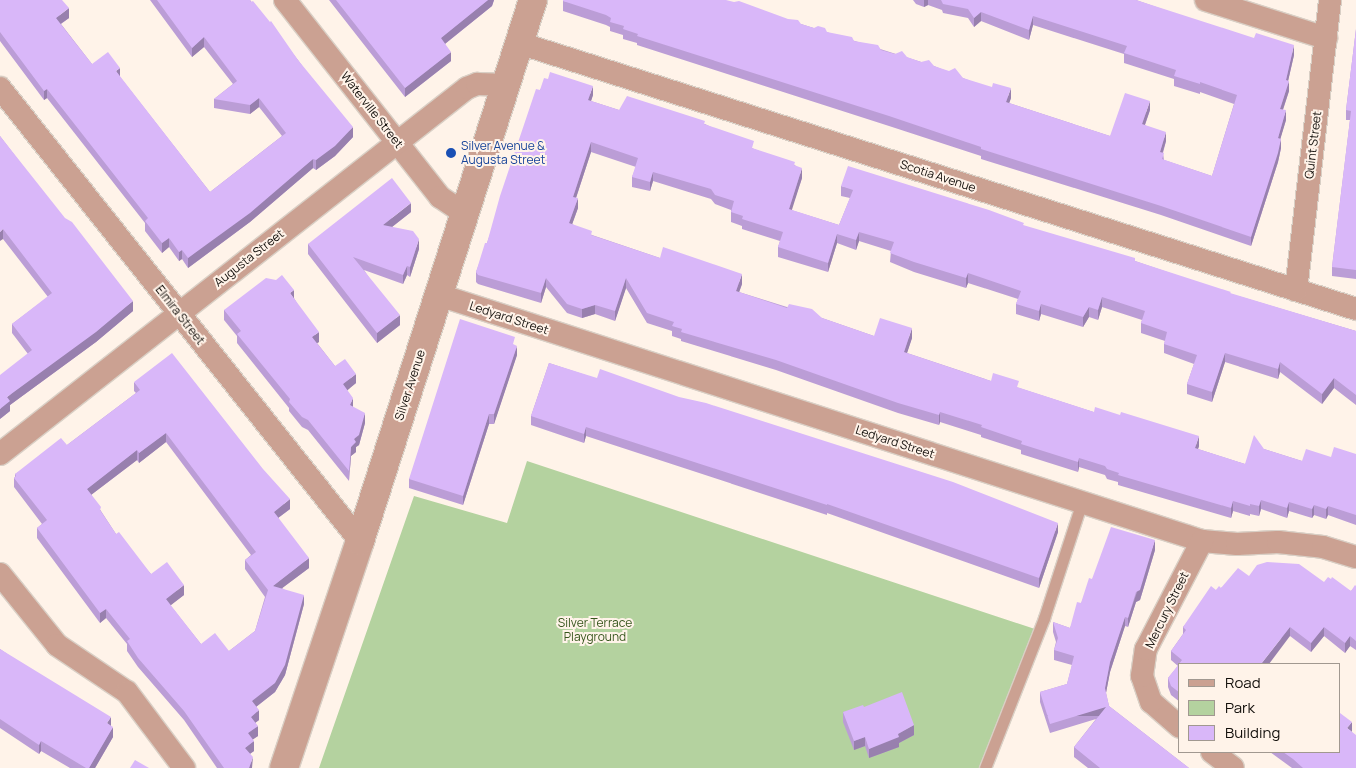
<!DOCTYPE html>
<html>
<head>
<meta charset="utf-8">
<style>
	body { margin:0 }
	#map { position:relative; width:1356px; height:768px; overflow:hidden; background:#fff3e9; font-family:Manrope,sans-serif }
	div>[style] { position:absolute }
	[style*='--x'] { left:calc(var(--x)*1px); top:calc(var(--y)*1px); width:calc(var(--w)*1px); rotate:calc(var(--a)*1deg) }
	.green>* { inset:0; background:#b4d29f }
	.roads { filter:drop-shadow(1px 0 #d9cfc5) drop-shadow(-1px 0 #d9cfc5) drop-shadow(0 1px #d9cfc5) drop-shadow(0 -1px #d9cfc5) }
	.service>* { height:11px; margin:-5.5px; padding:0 5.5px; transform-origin:5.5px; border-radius:5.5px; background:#cba192 }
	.minor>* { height:22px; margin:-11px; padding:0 11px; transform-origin:11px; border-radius:11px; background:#cba192 }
	.tertiary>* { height:28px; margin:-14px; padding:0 14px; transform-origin:14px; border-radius:14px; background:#cba192 }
	.wall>* { inset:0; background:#bb9dd6 }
	.shaded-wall>* { inset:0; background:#9880ae; transform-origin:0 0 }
	.building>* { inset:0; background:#d9b7f9 }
	.dots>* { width:14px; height:14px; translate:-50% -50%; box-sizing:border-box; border:2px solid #fff3e9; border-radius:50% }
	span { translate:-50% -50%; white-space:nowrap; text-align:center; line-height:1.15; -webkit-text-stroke:4px #fff3e9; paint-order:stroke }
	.street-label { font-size:12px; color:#130f0b }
	.transit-label { font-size:12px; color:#164399 }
	.left { translate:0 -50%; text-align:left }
	.park-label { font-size:12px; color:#37561d }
	.legend { position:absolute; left:1178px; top:663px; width:162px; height:90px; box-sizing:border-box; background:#fff3e9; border:1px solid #a19890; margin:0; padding:6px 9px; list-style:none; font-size:15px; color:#130f0b }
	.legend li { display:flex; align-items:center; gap:10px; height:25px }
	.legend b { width:25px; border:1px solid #a19890 }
</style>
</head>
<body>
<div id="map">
	<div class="green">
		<div style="clip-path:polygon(527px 461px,1041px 631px,990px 768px,319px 768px,414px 496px,507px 523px)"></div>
	</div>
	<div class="roads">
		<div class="service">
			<div style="--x:985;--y:768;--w:161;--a:-68.5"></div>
			<div style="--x:1044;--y:618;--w:122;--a:-71.9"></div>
		</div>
		<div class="minor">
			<div style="--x:285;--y:0;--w:251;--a:51.8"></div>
			<div style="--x:440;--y:197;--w:29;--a:34"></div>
			<div style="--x:1206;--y:0;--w:126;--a:17.6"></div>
			<div style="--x:519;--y:43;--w:878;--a:17.63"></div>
			<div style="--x:0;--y:88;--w:579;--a:51.53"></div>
			<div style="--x:1296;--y:290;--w:292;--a:-83.3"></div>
			<div style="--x:439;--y:295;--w:802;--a:17.87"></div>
			<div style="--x:1202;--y:541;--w:35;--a:5"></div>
			<div style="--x:1237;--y:544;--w:41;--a:-2.8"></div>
			<div style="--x:1278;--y:542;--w:45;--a:6.3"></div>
			<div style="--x:1323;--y:547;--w:34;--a:17"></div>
			<div style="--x:0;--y:454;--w:593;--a:-38.09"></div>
			<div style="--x:467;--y:88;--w:11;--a:-22"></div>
			<div style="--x:477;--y:84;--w:29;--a:2"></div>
			<div style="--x:0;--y:574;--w:91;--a:51.2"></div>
			<div style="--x:57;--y:645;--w:84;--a:33.9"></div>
			<div style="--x:127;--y:692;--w:95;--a:53.1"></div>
			<div style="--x:1180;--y:727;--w:38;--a:-139"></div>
			<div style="--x:1151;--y:702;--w:28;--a:-109"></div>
			<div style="--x:1142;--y:676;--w:27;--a:-82"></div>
			<div style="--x:1146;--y:649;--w:122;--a:-62.6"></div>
			<div style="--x:1212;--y:752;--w:26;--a:37"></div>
		</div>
		<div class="tertiary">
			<div style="--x:284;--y:768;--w:239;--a:-71.5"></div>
			<div style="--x:360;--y:541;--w:568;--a:-72.27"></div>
		</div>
	</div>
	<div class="wall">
		<div style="clip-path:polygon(0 0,69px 18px,61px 24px,92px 64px,120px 77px,210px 192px,282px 136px,259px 107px,250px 114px,214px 108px,214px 99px,233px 84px,204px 47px,192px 57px,150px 0,250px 0,298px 60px,353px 137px,335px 156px,316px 170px,313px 168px,250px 222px,188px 268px,182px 259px,179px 261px,169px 247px,162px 253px,145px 231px,145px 223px,47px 98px,44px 100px,0 41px)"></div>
		<div style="clip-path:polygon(329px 0,494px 0,492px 6px,445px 44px,451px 61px,405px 97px)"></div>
		<div style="clip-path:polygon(913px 0,1136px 0,1294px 55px,1288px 81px,1289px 91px,1283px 110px,1286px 120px,1280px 139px,1281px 148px,1278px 162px,1251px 246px,1161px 215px,981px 159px,981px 156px,889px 126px,637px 45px,637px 43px,623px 39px,623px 35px,610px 31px,610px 27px,606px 25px,563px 11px,563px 1px,801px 24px,934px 66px,1011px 98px,1009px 103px,1110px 136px,1150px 110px,1145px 125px,1166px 141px,1163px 153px,1164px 160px,1212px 176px,1234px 104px,1200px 92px,1200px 94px,1174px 86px,1174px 79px,1124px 63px,1124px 54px,1033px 25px,1029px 40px,981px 21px,974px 27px,968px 18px,943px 13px,942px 10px,928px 5px,924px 7px,916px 4px)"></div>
		<div style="clip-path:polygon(1356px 29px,1356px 279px,1332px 276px,1332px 267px,1350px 120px,1346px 120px,1346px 110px)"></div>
		<div style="clip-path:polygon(548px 79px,593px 95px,591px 101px,619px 110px,705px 124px,754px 149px,795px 165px,802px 178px,791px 210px,839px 225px,850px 198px,841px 196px,841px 186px,1024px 226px,1135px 261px,1231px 294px,1356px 331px,1356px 405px,1334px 388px,1322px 404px,1280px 372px,1278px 379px,1225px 362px,1212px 402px,1187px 394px,1187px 384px,1194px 364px,1164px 353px,1164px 344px,1165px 341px,1141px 333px,1141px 323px,1142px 320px,1102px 307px,1098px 320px,1089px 317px,1083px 327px,1041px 314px,1039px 321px,1016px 314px,1016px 304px,1018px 299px,968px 283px,966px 288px,914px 272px,890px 262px,891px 251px,859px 241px,856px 250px,837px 243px,828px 272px,778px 257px,778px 247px,780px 241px,742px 229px,742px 226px,731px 222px,731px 210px,715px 204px,711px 199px,653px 181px,650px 191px,632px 187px,632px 177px,636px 167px,591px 152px,576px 198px,578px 208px,572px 224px,592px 235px,660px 258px,742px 284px,739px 292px,822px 318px,874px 336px,912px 338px,907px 353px,991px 381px,1019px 388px,1199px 446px,1198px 449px,1245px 464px,1264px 449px,1302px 461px,1356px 454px,1356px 525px,1328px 515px,1326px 519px,1314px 515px,1312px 518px,1289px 511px,1287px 518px,1261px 509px,1259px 516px,1250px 514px,1250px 516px,1233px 511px,1231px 518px,1118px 485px,1118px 482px,1107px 479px,1105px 475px,1079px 467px,1078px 472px,1021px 454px,1021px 450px,981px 437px,981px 435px,940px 422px,939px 425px,898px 413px,776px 370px,681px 341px,681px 339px,672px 336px,672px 331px,647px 323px,626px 288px,615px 321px,595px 314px,582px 318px,567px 313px,546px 287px,541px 303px,478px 284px,476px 282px,476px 272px,487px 243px,540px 90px)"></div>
		<div style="clip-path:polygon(0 136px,133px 311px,96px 342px,10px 405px,10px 411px,0 419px,28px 354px,12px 333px,12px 324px,48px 297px,3px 239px)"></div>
		<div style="clip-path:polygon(411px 212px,392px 227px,419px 249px,410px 277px,407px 275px,403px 284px,364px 270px,400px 325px,377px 343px,308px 254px,308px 244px)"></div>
		<div style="clip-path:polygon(294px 298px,319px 342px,317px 343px,335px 366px,356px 383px,347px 390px,353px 407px,365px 423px,359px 445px,356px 447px,356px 452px,351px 456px,349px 481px,308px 430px,302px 427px,289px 411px,289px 408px,237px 343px,237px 336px,224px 320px,224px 310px)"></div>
		<div style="clip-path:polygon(515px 345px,517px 355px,494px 424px,489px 424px,463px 505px,409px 488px,409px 479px)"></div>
		<div style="clip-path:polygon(549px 363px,1058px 532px,1039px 588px,827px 513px,827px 515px,586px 436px,584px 443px,531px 425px,531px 416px)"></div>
		<div style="clip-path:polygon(evenodd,134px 382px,290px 509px,278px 518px,309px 568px,282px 588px,304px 604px,285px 675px,275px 692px,256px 707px,259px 720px,255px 723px,258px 736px,252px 739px,254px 751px,250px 754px,252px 768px,217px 768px,184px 720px,138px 667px,127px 651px,127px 644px,106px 618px,100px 623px,37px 538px,37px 528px,42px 524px,14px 487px,14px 478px,15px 477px,15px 474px,67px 445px,136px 393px,134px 391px,134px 382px,166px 442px,251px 555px,245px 560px,245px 569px,265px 597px,255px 631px,229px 651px,201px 644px,170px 605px,184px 595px,151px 574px,116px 534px,101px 511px,91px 495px,137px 460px,139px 463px,166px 442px)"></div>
		<div style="clip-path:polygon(1155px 550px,1140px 600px,1136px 602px,1128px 627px,1125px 626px,1110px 672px,1106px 693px,1109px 706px,1189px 768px,1088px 768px,1074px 757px,1074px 747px,1096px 719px,1050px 733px,1040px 702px,1040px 692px,1067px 684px,1072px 665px,1054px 660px,1054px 650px,1056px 642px,1053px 632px,1053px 622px,1070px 628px,1092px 579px)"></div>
		<div style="clip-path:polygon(1249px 576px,1324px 582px,1351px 591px,1356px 586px,1356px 650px,1350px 646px,1345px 653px,1324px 636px,1311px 652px,1290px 636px,1180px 664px,1180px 702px,1171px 695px,1168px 687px,1168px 678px,1178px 666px,1171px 660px,1171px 651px,1183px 634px,1183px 627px,1216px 590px)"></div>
		<div style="clip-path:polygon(0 649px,111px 726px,113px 737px,95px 768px,70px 768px,41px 751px,39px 754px,0 728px)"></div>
		<div style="clip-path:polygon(864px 707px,914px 735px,899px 743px,899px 747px,869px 758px,865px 746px,854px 750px,843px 722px,843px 712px)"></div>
		<div style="clip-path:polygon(1352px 732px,1356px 768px,1292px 768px,1270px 752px,1340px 752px)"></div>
	</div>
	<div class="shaded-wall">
		<div style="clip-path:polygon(488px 0,494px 0,492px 6px,441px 47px,441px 38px)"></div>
		<div style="clip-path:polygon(924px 0,928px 0,928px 5px,924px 7px)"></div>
		<div style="clip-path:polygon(69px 8px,69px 18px,56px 27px,56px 18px)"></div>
		<div style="clip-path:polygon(981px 12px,981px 21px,974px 27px,974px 18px)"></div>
		<div style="clip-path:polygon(1033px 16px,1033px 25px,1029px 40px,1029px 30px)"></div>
		<div style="clip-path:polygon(204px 37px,204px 47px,192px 57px,192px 48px)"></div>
		<div style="clip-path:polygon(1294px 45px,1294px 55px,1286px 90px,1286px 80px)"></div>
		<div style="clip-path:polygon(451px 52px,451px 61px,405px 97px,405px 88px)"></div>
		<div style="clip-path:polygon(120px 68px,120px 78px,116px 71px)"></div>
		<div style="clip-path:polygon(1289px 81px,1289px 91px,1280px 118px,1280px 109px)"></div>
		<div style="clip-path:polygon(593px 86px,593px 95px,588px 110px,588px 100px)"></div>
		<div style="clip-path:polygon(1011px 88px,1011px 98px,1006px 112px,1006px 102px)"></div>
		<div style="clip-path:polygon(47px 89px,47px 98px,44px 100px,44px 91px)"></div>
		<div style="clip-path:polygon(259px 98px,259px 107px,250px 114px,250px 105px)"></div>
		<div style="clip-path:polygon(1150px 101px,1150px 110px,1142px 133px,1142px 124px)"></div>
		<div style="clip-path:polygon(1286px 110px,1286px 120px,1278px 147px,1278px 138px)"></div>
		<div style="clip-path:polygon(353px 127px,353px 137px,335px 156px,316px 170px,316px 160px)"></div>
		<div style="clip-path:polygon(1166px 132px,1166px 141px,1160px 161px,1160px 152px)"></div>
		<div style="clip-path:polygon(1281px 139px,1281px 148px,1278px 162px,1251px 246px,1251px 237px)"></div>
		<div style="clip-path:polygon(591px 142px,591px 152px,573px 207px,573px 197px)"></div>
		<div style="clip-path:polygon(313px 159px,313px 168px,250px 222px,188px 268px,188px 258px)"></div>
		<div style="clip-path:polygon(802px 168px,802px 178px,789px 219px,789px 209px)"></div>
		<div style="clip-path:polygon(653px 172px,653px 181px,650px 191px,650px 182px)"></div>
		<div style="clip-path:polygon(578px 198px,578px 208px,569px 233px,569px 223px)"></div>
		<div style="clip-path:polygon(411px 203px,411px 212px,383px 234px,383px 225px)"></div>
		<div style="clip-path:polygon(3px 229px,3px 239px,0 241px,0 232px)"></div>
		<div style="clip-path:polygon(859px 232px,859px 241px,856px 250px,856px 240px)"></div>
		<div style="clip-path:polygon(837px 234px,837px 243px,828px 272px,828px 263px)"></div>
		<div style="clip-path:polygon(169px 238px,169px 247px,162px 253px,162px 243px)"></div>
		<div style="clip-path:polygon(419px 239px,419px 249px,410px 277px,410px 267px)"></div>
		<div style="clip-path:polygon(182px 250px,182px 259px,179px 261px,179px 252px)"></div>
		<div style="clip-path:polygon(407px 266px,407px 275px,403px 284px,403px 275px)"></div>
		<div style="clip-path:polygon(968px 273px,968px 283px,966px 288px,966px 278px)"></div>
		<div style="clip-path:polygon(742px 274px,742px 284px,736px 301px,736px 291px)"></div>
		<div style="clip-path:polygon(546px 278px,546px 287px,541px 303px,541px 293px)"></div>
		<div style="clip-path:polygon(626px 278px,626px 288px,615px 321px,615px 311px)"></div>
		<div style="clip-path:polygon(294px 290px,294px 299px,290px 293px)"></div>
		<div style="clip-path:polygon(1102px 297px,1102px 307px,1098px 320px,1098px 310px)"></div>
		<div style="clip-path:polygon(133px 301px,133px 311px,96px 342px,10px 405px,10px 411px,0 419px,0 409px,7px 397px)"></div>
		<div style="clip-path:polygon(1041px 304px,1041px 314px,1039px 321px,1039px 311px)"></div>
		<div style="clip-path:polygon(595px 305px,595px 314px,582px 318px,582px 309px)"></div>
		<div style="clip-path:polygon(1089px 307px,1089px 317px,1083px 327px,1083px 317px)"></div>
		<div style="clip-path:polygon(400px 315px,400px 325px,377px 343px,377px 333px)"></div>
		<div style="clip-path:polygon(912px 328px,912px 338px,904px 362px,904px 352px)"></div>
		<div style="clip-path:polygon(319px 332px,319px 342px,312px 346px,312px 337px)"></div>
		<div style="clip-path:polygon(517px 346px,517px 355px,494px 424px,494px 414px)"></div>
		<div style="clip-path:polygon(1225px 353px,1225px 362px,1212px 402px,1212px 392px)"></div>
		<div style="clip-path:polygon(1280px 362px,1280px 372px,1278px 379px,1278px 369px)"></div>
		<div style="clip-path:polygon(356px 374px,356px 383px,343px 394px,343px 384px)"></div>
		<div style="clip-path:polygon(1334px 378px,1334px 388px,1322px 404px,1322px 394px)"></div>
		<div style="clip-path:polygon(353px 398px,353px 408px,350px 405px)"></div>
		<div style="clip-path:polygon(940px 412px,940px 422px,939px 425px,939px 415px)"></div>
		<div style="clip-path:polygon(365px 413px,365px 423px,359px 445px,356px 447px,356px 452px,351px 456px,349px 481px,351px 447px)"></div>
		<div style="clip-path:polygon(489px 414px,489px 424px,463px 505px,463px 496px)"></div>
		<div style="clip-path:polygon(586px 427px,586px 436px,584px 443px,584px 434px)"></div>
		<div style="clip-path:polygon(166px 433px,166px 442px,139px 463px,139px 453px)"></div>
		<div style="clip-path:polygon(1199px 436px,1199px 446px,1195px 458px,1195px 448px)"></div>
		<div style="clip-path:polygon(137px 450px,137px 460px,87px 498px,87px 489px)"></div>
		<div style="clip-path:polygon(1079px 458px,1079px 467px,1078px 472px,1078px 462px)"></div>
		<div style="clip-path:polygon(290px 499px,290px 509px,274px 521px,274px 512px)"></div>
		<div style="clip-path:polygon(1261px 500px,1261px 509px,1259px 516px,1259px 506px)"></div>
		<div style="clip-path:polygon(1233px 501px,1233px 511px,1231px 518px,1231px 508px)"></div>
		<div style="clip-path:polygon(1289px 502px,1289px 511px,1287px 518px,1287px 508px)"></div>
		<div style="clip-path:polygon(1314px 505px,1314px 515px,1312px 518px,1312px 509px)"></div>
		<div style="clip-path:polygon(1328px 506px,1328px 515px,1326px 519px,1326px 509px)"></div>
		<div style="clip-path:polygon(1058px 523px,1058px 532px,1039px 588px,1039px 578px)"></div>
		<div style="clip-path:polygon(1155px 540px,1155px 550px,1140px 600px,1136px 602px,1128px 627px,1128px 618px)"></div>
		<div style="clip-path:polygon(309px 558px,309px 568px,273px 595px,273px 586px)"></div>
		<div style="clip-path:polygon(184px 585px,184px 595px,166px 609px,166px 599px)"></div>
		<div style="clip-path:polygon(304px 595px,304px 604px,285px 675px,275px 692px,252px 710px,252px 701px)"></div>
		<div style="clip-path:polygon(106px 609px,106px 618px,100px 623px,100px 613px)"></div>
		<div style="clip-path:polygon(1125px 617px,1125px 626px,1110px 672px,1105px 698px,1105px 688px,1110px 662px)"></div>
		<div style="clip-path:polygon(1290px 627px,1290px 636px,1269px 664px,1261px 664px)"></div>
		<div style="clip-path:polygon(1324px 627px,1324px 636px,1311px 652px,1311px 643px)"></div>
		<div style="clip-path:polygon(1350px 636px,1350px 646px,1345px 653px,1345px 643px)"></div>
		<div style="left:1106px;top:707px;width:9px;height:59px;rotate:90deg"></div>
		<div style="clip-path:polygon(259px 710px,259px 720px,251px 726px,251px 717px)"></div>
		<div style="clip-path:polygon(111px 717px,111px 727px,107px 723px)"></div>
		<div style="clip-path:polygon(1352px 722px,1352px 732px,1347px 728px)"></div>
		<div style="clip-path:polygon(914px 725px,914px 735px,899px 743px,899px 747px,869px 758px,869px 749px)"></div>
		<div style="clip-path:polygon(258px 726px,258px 736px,248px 743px,248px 733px)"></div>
		<div style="clip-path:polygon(113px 727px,113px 737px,95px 768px,89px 768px)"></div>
		<div style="clip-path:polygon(865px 737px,865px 746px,854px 750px,854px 741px)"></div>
		<div style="clip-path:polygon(41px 741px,41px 751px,39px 754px,39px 745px)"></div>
		<div style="clip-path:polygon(254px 741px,254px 751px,245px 757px,245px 748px)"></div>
		<div style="clip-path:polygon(253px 757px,252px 768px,249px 768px)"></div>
	</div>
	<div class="building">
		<div style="clip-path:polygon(0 0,62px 0,69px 8px,56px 18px,73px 40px,92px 64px,108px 52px,120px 68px,116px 71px,210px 192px,286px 133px,259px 98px,250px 105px,214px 99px,237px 81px,204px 37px,192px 48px,157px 0,250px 0,251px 2px,253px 1px,270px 22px,271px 21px,298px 60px,353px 127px,335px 146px,316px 160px,313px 159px,250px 213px,188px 258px,182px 250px,179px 252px,169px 238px,162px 243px,145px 221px,148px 218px,47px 89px,44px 91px,0 32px)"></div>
		<div style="clip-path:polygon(336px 0,488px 0,441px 38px,451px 52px,405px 88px)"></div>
		<div style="clip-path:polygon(563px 0,726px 0,734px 2px,739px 1px,788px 19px,798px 20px,801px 24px,814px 28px,818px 26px,825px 28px,827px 32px,852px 37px,854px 41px,878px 45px,881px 50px,895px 54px,902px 51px,907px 57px,921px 62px,929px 60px,934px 66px,949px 71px,955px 68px,963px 78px,992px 87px,993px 83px,1011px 88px,1006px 102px,1110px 136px,1125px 93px,1150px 101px,1142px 124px,1166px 132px,1160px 152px,1164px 153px,1162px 159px,1212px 176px,1237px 95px,1200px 82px,1200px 84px,1174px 76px,1176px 70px,1124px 53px,1127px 46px,1033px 16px,1029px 30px,981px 12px,974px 18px,968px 9px,943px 4px,941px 0,1136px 0,1254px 38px,1256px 33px,1294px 45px,1286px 80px,1289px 81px,1280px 109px,1286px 110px,1278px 138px,1281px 139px,1278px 153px,1251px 237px,1161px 206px,981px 149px,981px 147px,889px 116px,637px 36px,638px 34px,623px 29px,624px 26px,610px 22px,611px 18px,606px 15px,563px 1px)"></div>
		<div style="clip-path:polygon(1356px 29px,1356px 270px,1332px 267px,1351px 111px,1346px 110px)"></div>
		<div style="clip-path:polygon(550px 72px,593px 86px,588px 100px,619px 110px,627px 96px,705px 121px,704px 124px,754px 141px,752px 148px,795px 162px,794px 165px,802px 168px,789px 209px,839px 225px,853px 190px,841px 186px,848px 166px,989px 210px,1024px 223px,1023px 225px,1135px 258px,1135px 261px,1231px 292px,1230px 293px,1356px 331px,1356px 395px,1334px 378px,1322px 394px,1280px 362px,1278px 369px,1225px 353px,1212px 392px,1187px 384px,1197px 355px,1164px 344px,1167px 332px,1141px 323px,1145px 311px,1102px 297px,1098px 310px,1089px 307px,1083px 317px,1041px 304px,1039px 311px,1016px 304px,1021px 291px,968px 273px,966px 278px,914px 262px,890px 253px,894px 242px,859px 232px,856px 240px,837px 234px,828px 263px,778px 247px,783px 232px,742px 219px,743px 216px,731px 212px,734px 201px,715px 195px,711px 189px,653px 172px,650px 182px,632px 177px,638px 158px,591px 142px,573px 197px,578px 198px,569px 223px,592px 231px,591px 235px,660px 258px,663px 247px,742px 274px,736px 291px,787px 308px,789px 304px,812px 309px,822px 318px,874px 336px,880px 318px,912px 328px,904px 352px,991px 381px,993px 373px,1019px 381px,1017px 387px,1094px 412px,1095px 407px,1120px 415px,1121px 412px,1199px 436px,1195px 448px,1245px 464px,1254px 435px,1264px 449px,1302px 461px,1306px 449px,1331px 457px,1334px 447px,1356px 454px,1356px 515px,1328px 506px,1326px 509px,1314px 505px,1312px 509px,1289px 502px,1287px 508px,1261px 500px,1259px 506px,1250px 504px,1250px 506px,1233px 501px,1231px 508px,1118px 475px,1119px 473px,1107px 469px,1105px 466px,1079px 458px,1078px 462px,1021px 444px,1022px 441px,981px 427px,982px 425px,940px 412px,939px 415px,898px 403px,776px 360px,681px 332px,682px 329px,672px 326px,674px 322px,647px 313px,626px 278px,615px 311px,595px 305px,582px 309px,567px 304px,546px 278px,541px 293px,478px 275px,476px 272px,485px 243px,487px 243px,500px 196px,536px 89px,540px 90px,544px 78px,548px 79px)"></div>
		<div style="clip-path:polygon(0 136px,65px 218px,72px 222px,133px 301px,96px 332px,7px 397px,10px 401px,0 409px,0 375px,32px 350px,12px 324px,52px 293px,3px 229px,0 232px)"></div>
		<div style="clip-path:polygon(392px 178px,411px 203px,383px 225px,413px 231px,419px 239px,410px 267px,407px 266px,403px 275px,353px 257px,400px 315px,377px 333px,308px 244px)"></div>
		<div style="clip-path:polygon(282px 275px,294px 290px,290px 293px,319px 332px,312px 337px,335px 366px,345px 359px,356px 374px,343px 384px,353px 398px,350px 405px,365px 413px,359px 435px,354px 439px,356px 442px,351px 447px,349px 471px,308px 420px,302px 417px,289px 402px,290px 399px,237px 334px,241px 331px,224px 310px,266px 278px,276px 280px)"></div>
		<div style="clip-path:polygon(460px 319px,515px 337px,513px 344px,517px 346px,494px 414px,489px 414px,463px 496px,409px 479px)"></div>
		<div style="clip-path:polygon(evenodd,172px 353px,263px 469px,290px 499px,274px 512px,309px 558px,273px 586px,304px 595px,285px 665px,275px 683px,252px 701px,259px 710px,251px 717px,258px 726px,248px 733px,254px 741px,245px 748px,253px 757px,249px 768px,224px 768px,184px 711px,138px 658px,127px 641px,130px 639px,106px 609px,100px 613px,37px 528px,47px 520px,14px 478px,16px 476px,15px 474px,61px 438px,67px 445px,140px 390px,134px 382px,172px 353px,166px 433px,256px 552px,245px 560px,268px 590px,255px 631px,229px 651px,215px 633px,201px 644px,166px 599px,184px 585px,167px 562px,151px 574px,119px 532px,116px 534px,100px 510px,101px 507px,87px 489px,137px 450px,139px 453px,166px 433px)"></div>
		<div style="clip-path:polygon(549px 363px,597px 378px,600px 369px,679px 397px,706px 403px,953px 482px,1058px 523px,1039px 578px,827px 504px,827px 505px,586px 427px,584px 434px,531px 416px)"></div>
		<div style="clip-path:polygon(1111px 527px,1155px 540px,1140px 590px,1136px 592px,1128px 618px,1125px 617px,1110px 662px,1105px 688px,1109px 706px,1189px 768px,1100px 768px,1074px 747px,1106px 707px,1050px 724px,1040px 692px,1067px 684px,1074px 656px,1054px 650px,1058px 638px,1053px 622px,1070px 628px,1077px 602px,1081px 603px,1089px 578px,1092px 579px)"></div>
		<div style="clip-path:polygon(1267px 562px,1299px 564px,1324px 582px,1328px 577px,1331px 579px,1332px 577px,1351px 591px,1355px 585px,1356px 586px,1356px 641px,1350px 636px,1345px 643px,1324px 627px,1311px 643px,1290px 627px,1261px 664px,1180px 664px,1180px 693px,1171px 686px,1168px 678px,1182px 660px,1171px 651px,1186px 630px,1183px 627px,1211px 586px,1216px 590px,1219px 586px,1221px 588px,1238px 568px,1249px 576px,1257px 565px)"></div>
		<div style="clip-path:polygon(0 649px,111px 717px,107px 723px,113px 727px,89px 768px,86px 768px,41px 741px,39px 745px,0 719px)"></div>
		<div style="clip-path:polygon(902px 692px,914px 725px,898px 734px,899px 737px,869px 749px,865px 737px,854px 741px,843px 712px,863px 705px,864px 707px)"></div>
		<div style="clip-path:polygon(1340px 713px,1352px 722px,1347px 728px,1356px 735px,1356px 768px,1303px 768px,1293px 759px,1283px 752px,1340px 752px)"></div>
		<div style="clip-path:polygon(135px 760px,149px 768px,130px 768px)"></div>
	</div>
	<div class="dots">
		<div style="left:451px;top:153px;background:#1a4fb4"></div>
	</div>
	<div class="street-label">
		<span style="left:372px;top:110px;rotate:52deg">Waterville Street</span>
		<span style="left:1313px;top:145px;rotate:-83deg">Quint Street</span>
		<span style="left:938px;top:176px;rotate:18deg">Scotia Avenue</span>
		<span style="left:249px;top:258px;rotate:-38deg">Augusta Street</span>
		<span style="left:180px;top:315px;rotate:52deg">Elmira Street</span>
		<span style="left:509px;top:318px;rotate:18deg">Ledyard Street</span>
		<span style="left:410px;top:385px;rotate:-72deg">Silver Avenue</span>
		<span style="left:895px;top:442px;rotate:18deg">Ledyard Street</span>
		<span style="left:1167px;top:610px;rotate:-64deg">Mercury Street</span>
	</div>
	<div class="transit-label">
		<span class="left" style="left:461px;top:153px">Silver Avenue &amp;<br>Augusta Street</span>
	</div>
	<div class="park-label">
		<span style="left:595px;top:630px">Silver Terrace<br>Playground</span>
	</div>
	<ul class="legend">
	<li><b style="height:6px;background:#cba192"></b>Road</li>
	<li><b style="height:14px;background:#b4d29f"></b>Park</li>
	<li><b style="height:14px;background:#d9b7f9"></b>Building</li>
	</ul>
</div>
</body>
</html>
